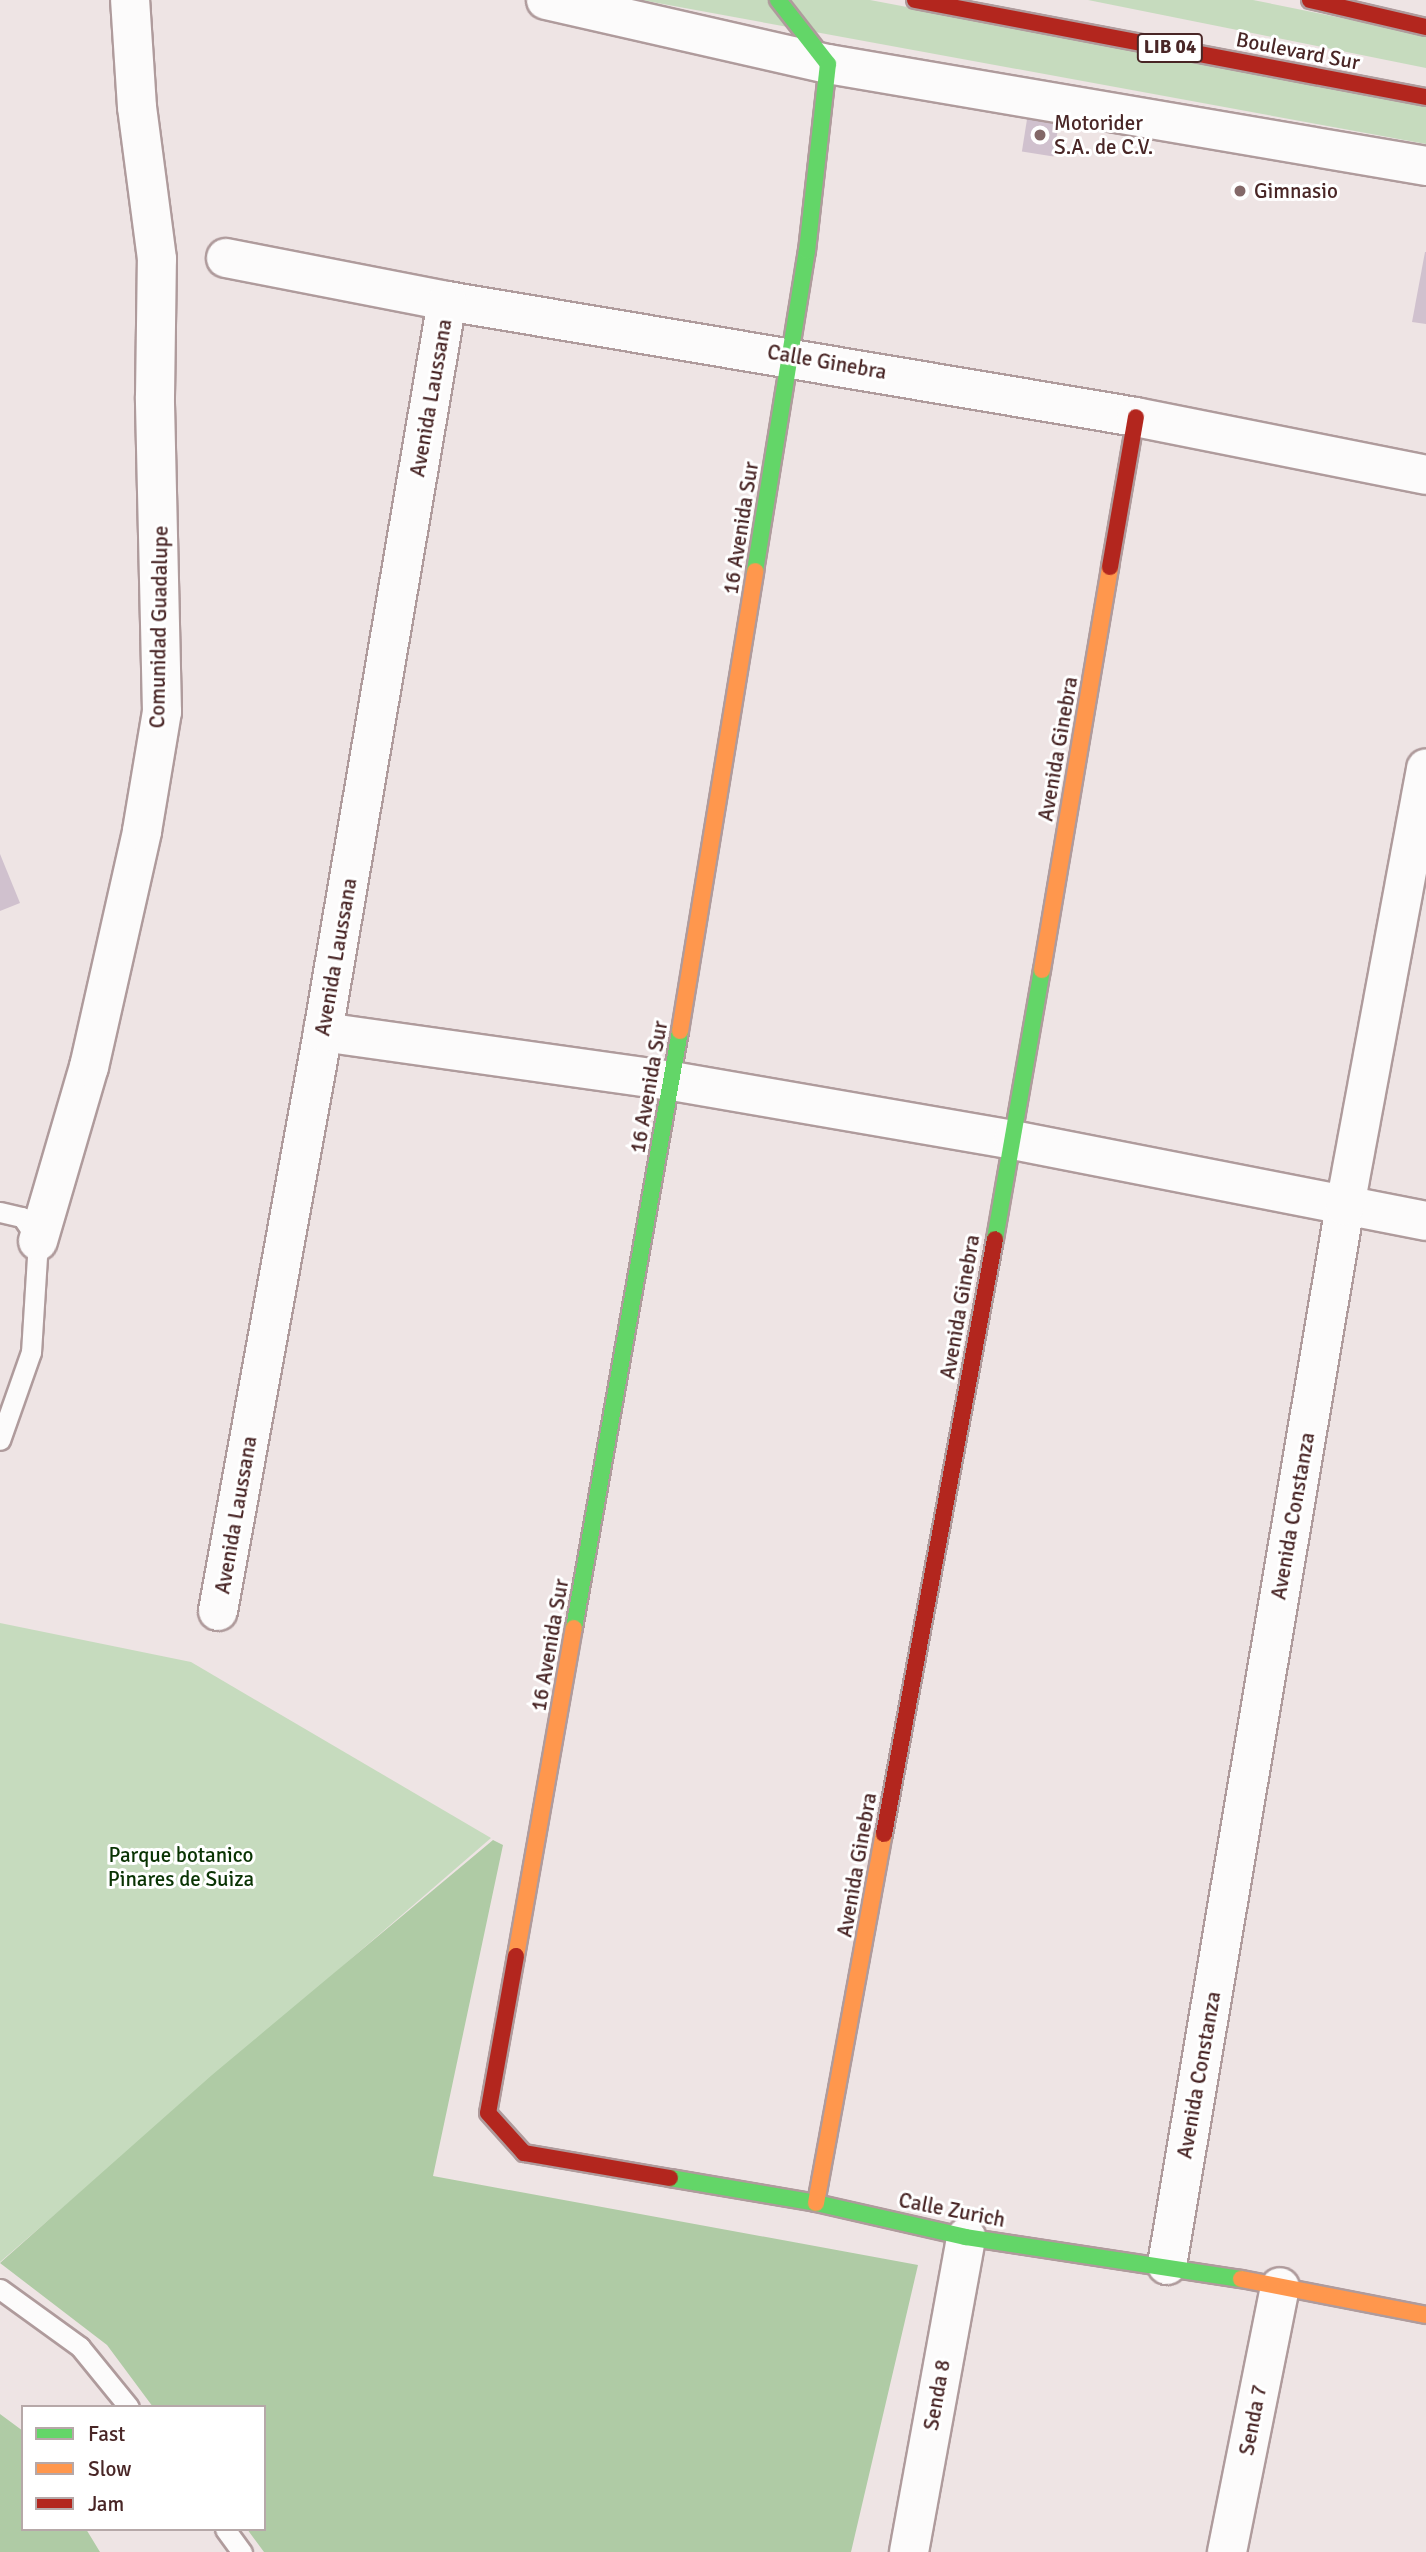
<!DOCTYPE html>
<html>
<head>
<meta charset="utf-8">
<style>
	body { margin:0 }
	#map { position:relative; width:1426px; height:2552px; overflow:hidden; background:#eee4e4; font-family:Signika,sans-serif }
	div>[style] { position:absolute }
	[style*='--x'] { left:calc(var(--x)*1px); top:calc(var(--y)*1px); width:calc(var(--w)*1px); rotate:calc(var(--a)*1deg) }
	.green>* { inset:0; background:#c6dbbe }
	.forest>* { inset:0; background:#afcba5 }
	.building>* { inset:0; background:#d0c1ce; transform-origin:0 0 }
	.roads { filter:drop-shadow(2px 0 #af9b9c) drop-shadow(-2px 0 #af9b9c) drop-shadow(0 2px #af9b9c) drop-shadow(0 -2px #af9b9c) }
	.lane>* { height:19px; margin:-9.5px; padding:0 9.5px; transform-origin:9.5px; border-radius:9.5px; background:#fcfbfb }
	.street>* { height:38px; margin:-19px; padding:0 19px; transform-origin:19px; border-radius:19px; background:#fcfbfb }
	.fast>* { height:16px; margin:-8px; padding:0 8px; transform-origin:8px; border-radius:8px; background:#63d668 }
	.slow>* { height:16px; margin:-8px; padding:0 8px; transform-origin:8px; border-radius:8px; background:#ff974d }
	.jam>* { height:16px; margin:-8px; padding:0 8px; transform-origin:8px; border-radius:8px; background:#b3261e }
	.dots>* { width:19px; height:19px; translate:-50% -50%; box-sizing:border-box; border:4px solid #fff; border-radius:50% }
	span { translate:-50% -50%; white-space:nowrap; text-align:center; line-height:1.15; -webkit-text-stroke:6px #fff; paint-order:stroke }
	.shield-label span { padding:2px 5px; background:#fff; border:2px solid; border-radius:5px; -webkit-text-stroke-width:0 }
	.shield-label { font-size:19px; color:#492626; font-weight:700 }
	.street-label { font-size:21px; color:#492626 }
	.poi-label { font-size:21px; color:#492626 }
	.left { translate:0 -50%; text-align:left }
	.park-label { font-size:21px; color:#093303 }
	.legend { position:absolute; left:21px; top:2405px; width:245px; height:126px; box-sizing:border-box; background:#fff; border:2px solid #b6a8a8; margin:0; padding:9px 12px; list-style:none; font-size:21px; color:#492626 }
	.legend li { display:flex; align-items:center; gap:14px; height:35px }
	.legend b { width:35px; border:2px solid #b6a8a8 }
</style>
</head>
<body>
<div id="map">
	<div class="green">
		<div style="clip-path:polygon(641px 0,870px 0,1426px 105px,1426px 144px)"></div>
		<div style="clip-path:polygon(1088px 0,1253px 0,1426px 35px,1426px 68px)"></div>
		<div style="clip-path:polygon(0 1623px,191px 1662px,491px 1838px,0 2262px)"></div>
	</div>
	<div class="forest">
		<div style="clip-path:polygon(493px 1840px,503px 1845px,433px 2176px,918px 2265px,851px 2552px,264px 2552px,247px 2529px,264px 2529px,264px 2407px,153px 2407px,107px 2345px,0 2263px,212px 2075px)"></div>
		<div style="clip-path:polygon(0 2414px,23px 2431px,23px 2529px,86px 2529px,100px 2552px,0 2552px)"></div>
	</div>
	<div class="building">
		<div style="left:1028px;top:113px;width:32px;height:39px;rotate:9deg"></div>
		<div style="clip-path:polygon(1425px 252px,1426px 252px,1426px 324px,1412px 322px)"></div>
		<div style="clip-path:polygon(0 854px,20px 903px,0 911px)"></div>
	</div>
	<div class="roads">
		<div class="lane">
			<div style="--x:0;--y:1212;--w:23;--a:13"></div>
			<div style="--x:22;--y:1217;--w:29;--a:56"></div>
			<div style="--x:38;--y:1241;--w:111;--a:93.6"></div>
			<div style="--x:31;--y:1352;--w:93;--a:109.4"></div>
			<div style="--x:0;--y:2289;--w:99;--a:35.9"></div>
			<div style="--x:80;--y:2347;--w:77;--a:50.8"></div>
			<div style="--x:225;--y:2529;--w:29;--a:54"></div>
		</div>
		<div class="street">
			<div style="--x:546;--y:0;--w:289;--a:12.8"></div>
			<div style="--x:828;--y:64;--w:607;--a:9.68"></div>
			<div style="--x:226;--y:258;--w:225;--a:11"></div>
			<div style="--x:447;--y:301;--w:699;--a:9.56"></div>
			<div style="--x:1136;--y:417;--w:296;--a:11.3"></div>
			<div style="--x:323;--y:1032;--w:352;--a:8"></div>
			<div style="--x:672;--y:1081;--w:346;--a:9.8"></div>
			<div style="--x:1013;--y:1140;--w:421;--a:11.1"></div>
			<div style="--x:38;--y:1241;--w:181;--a:-73.7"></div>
			<div style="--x:89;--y:1067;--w:242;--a:-77.3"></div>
			<div style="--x:142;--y:831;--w:121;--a:-80.5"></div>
			<div style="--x:162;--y:712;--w:315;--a:-91.3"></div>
			<div style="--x:155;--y:397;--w:138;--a:-89.2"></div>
			<div style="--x:157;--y:259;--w:153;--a:-97.5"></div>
			<div style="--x:137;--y:107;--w:107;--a:-93.7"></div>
			<div style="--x:218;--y:1611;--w:588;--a:-79.72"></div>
			<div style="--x:323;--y:1032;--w:741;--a:-80.37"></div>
			<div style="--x:1167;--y:2265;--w:1074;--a:-80.46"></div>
			<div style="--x:1345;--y:1206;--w:445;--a:-79.5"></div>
			<div style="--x:909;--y:2552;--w:320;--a:-79.7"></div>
			<div style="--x:1227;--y:2552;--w:270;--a:-78.7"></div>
		</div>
		<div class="fast">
			<div style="--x:778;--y:0;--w:81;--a:52"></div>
			<div style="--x:755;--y:571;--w:324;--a:-80.8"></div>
			<div style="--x:807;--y:251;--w:188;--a:-83.6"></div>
			<div style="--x:995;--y:1239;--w:273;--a:-80.1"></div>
			<div style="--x:574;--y:1628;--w:606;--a:-79.93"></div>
			<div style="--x:670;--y:2178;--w:148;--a:9.7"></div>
			<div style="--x:816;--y:2203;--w:154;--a:12.8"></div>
			<div style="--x:966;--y:2237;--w:278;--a:8.7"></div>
		</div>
		<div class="slow">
			<div style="--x:1042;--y:970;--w:409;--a:-80.4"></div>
			<div style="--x:680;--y:1031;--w:466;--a:-80.7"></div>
			<div style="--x:516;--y:1956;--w:333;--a:-80"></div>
			<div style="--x:816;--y:2203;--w:375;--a:-79.6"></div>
			<div style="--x:1241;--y:2279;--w:188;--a:11"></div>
		</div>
		<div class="jam">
			<div style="--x:915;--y:0;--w:520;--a:10.75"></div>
			<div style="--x:1310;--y:0;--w:119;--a:13.1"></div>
			<div style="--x:1110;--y:567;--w:152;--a:-80.2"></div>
			<div style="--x:884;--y:1834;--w:605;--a:-79.43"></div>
			<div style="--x:516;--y:1956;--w:159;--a:100.1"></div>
			<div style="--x:488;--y:2113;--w:54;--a:48"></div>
			<div style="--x:524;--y:2153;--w:148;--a:9.7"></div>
		</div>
	</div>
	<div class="dots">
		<div style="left:1040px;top:135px;background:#836868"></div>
		<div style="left:1240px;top:191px;background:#836868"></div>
	</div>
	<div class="shield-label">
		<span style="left:1170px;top:48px">LIB 04</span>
	</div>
	<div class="street-label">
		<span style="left:1298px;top:51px;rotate:11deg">Boulevard Sur</span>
		<span style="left:827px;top:362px;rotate:10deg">Calle Ginebra</span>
		<span style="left:431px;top:398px;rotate:-80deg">Avenida Laussana</span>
		<span style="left:741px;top:528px;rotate:-81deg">16 Avenida Sur</span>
		<span style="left:159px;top:627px;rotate:-89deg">Comunidad Guadalupe</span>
		<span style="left:1058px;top:749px;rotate:-80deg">Avenida Ginebra</span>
		<span style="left:336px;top:957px;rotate:-80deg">Avenida Laussana</span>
		<span style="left:649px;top:1087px;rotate:-80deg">16 Avenida Sur</span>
		<span style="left:960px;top:1307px;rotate:-80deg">Avenida Ginebra</span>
		<span style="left:236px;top:1515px;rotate:-80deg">Avenida Laussana</span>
		<span style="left:1293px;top:1516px;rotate:-80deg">Avenida Constanza</span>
		<span style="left:550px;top:1645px;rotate:-80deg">16 Avenida Sur</span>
		<span style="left:857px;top:1865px;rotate:-80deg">Avenida Ginebra</span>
		<span style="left:1199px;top:2075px;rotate:-80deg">Avenida Constanza</span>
		<span style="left:952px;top:2210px;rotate:11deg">Calle Zurich</span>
		<span style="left:937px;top:2395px;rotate:-80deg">Senda 8</span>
		<span style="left:1253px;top:2420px;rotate:-79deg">Senda 7</span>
	</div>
	<div class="poi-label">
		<span class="left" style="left:1054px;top:135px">Motorider<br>S.A. de C.V.</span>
		<span class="left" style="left:1254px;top:191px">Gimnasio</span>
	</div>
	<div class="park-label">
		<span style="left:181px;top:1867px">Parque botanico<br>Pinares de Suiza</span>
	</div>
	<ul class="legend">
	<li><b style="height:9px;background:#63d668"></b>Fast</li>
	<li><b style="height:9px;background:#ff974d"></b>Slow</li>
	<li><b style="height:9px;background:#b3261e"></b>Jam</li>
	</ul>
</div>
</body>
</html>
